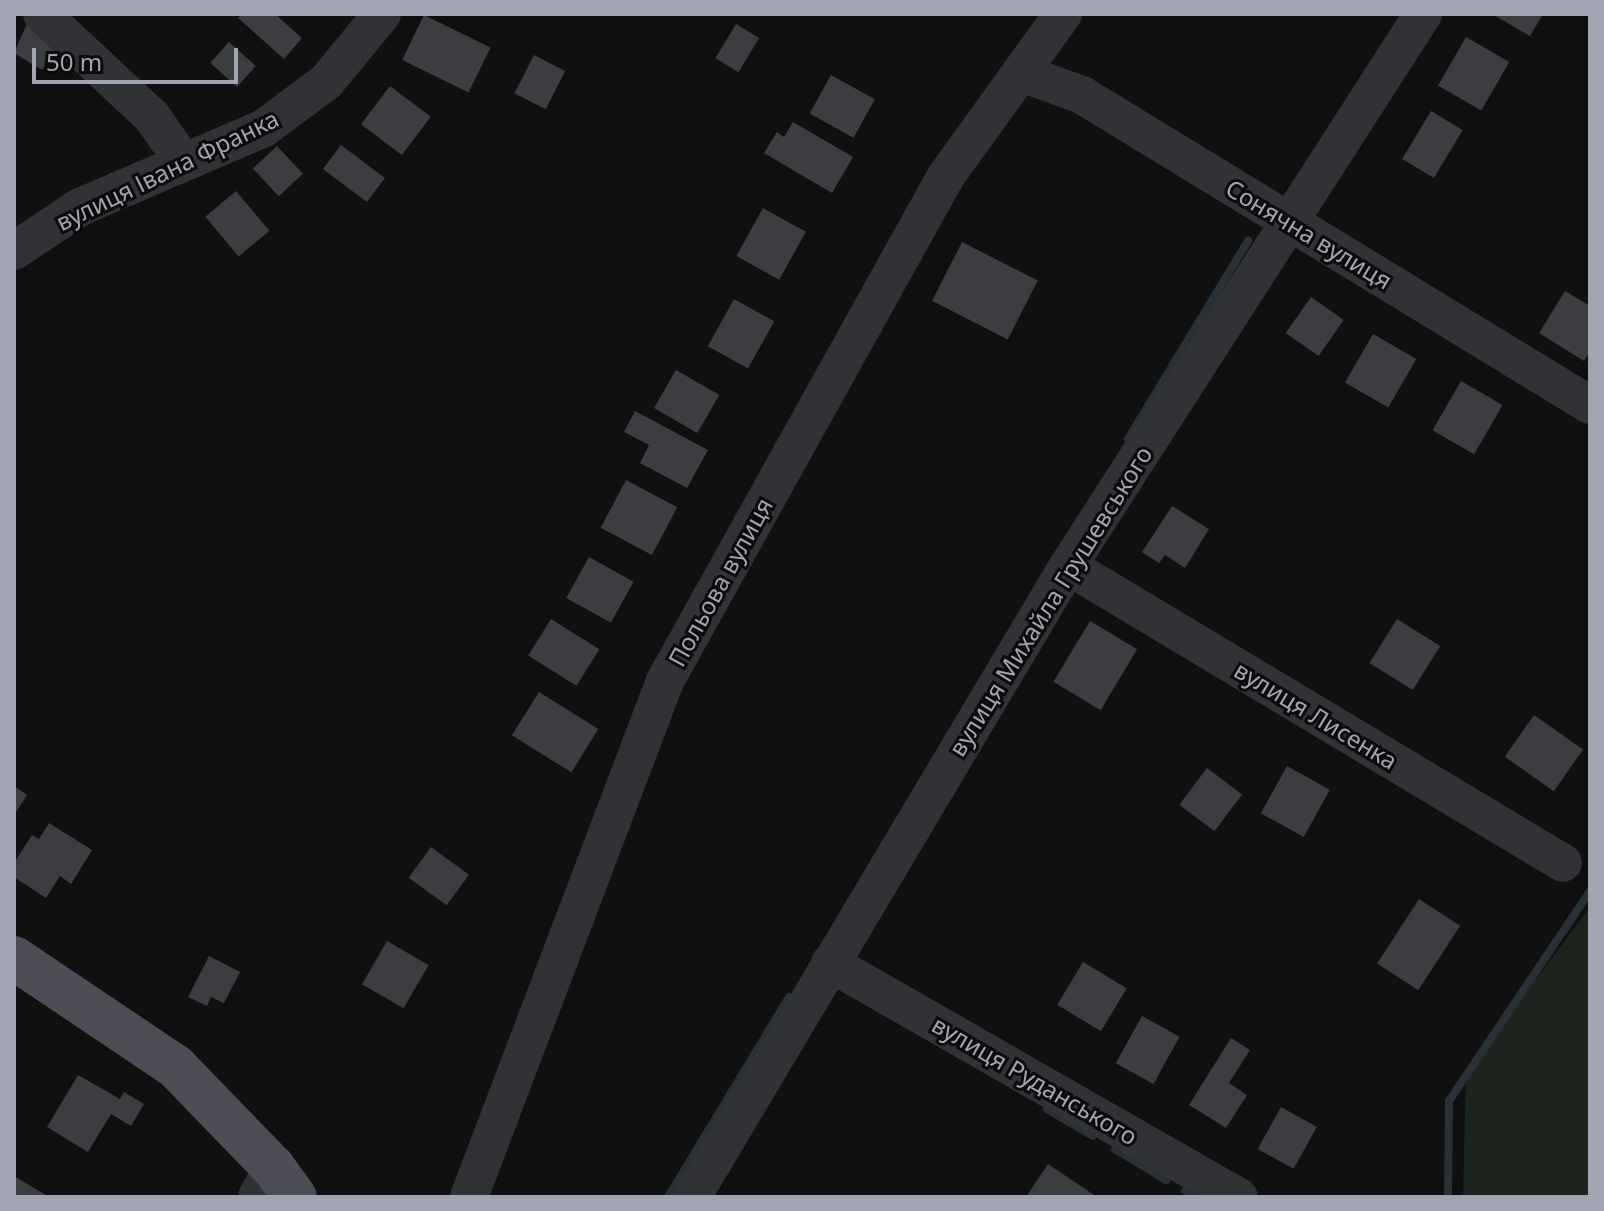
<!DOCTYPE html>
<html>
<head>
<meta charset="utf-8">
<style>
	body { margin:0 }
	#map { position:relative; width:1604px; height:1211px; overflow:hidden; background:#101011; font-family:"Noto Sans",sans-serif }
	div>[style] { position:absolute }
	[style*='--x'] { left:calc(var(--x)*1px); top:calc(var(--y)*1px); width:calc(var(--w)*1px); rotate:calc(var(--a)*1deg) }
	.green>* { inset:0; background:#1c241d }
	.stream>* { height:8px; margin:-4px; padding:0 4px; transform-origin:4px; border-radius:4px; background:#293036 }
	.building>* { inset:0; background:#3c3d41; transform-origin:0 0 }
	.minor>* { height:38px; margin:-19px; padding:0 19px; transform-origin:19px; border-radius:19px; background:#313236 }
	.major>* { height:44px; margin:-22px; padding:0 22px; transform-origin:22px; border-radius:22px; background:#4d4e55 }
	span { translate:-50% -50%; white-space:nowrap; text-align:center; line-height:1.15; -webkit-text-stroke:6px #0b0b0c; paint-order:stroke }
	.street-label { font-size:24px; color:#a1a5b2 }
	.frame { position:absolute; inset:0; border:16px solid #a1a5b2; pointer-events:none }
	.scale { position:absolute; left:32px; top:48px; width:206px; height:36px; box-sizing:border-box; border:4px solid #a1a5b2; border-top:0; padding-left:10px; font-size:24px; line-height:28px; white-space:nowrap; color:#a1a5b2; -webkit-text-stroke:6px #0b0b0c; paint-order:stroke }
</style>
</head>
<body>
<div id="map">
	<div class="green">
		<div style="clip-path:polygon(1590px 907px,1590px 1197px,1463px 1197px,1466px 1073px)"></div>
	</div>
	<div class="stream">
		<div style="--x:1128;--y:439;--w:232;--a:-58.8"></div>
		<div style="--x:1047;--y:1109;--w:53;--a:30.4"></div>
		<div style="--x:1115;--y:1149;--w:60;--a:31.3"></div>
		<div style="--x:1185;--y:1191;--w:12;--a:31"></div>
		<div style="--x:668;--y:1197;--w:234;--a:-58.8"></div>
		<div style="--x:1448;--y:1197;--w:96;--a:-89.4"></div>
		<div style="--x:1449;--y:1101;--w:253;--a:-56.1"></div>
	</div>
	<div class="building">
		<div style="clip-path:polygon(241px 14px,275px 14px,302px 38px,284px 59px,238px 18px)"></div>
		<div style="clip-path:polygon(1492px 14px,1543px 14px,1530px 36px)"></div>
		<div style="left:424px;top:15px;width:74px;height:50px;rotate:26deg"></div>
		<div style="clip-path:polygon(29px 19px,61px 39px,42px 70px,14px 53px)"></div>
		<div style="left:736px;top:24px;width:27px;height:40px;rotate:31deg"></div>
		<div style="left:1466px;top:37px;width:50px;height:56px;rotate:30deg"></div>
		<div style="left:229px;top:42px;width:36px;height:28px;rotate:42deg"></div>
		<div style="left:534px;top:55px;width:35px;height:43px;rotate:27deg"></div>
		<div style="left:831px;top:75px;width:50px;height:44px;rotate:29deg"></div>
		<div style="left:390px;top:86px;width:51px;height:48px;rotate:37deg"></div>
		<div style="left:1431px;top:111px;width:37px;height:56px;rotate:31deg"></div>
		<div style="clip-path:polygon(793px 122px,853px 157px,832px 193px,764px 153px,777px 132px,784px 137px)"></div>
		<div style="left:341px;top:145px;width:55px;height:30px;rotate:37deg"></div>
		<div style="left:277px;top:146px;width:38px;height:33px;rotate:47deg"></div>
		<div style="left:236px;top:191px;width:52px;height:40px;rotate:50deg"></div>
		<div style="left:763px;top:208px;width:49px;height:55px;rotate:29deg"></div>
		<div style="left:962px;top:242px;width:85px;height:66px;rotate:27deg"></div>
		<div style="clip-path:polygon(1565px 291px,1590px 306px,1590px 351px,1584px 361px,1539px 333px)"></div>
		<div style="left:1311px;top:297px;width:40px;height:44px;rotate:35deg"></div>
		<div style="left:734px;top:299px;width:46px;height:54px;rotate:29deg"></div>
		<div style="left:1373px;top:334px;width:50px;height:56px;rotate:30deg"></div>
		<div style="left:676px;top:370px;width:50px;height:44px;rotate:30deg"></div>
		<div style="left:1461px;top:381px;width:48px;height:57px;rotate:30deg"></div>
		<div style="clip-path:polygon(635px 411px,708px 450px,687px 488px,640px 463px,649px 445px,624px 432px)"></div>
		<div style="left:626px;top:480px;width:58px;height:54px;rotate:28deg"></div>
		<div style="clip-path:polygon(1172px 506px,1209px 529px,1185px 568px,1165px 555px,1159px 563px,1142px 552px)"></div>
		<div style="left:589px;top:557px;width:51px;height:47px;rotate:29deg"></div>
		<div style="left:551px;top:619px;width:57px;height:43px;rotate:32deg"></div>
		<div style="left:1397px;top:619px;width:51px;height:52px;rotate:32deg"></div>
		<div style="left:1090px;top:621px;width:55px;height:71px;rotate:31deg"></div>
		<div style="left:539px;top:692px;width:70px;height:51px;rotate:32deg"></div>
		<div style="left:1534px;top:715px;width:60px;height:51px;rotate:35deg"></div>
		<div style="left:1287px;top:766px;width:49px;height:54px;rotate:29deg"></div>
		<div style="left:1207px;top:768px;width:44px;height:46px;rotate:37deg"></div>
		<div style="clip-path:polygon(14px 786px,27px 795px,14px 815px)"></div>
		<div style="clip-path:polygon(49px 823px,92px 850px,71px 884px,60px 876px,46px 898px,14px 877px,14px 863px,32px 835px,39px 839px)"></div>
		<div style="left:431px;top:847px;width:47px;height:38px;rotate:36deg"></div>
		<div style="left:1419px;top:899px;width:49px;height:77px;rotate:33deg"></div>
		<div style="left:387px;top:941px;width:48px;height:50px;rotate:30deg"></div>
		<div style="clip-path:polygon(209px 956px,240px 972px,224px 1003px,211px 997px,207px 1006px,188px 997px)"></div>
		<div style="left:1083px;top:962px;width:51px;height:50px;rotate:31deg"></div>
		<div style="left:1142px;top:1016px;width:43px;height:54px;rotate:29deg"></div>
		<div style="clip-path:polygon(1231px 1038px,1250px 1050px,1229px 1083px,1247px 1095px,1226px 1128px,1189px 1105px)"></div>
		<div style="clip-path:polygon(78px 1075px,120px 1099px,124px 1092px,144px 1104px,131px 1126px,111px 1114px,88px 1152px,47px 1127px)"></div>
		<div style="left:1281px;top:1107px;width:41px;height:48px;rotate:29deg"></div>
		<div style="clip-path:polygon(1048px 1164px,1097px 1197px,1026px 1197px)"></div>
		<div style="clip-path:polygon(14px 1176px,49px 1197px,14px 1197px)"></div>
	</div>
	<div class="minor">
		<div style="--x:42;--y:14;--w:151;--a:43.1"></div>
		<div style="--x:152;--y:117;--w:54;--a:54.8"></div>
		<div style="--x:1024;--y:74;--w:62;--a:19.9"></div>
		<div style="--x:1082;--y:95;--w:595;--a:31.39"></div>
		<div style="--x:14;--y:251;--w:79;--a:-33.7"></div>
		<div style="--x:80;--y:207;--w:200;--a:-23.2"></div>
		<div style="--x:264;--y:128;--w:77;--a:-36.6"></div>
		<div style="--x:326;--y:82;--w:88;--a:-50.5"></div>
		<div style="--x:1068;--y:566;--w:577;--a:30.96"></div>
		<div style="--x:830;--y:963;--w:471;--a:29.8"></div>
		<div style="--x:257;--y:1197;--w:34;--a:-62"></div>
		<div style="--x:469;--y:1197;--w:552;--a:-69.2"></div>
		<div style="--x:665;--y:681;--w:578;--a:-60.91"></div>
		<div style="--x:946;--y:176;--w:200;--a:-54.2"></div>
		<div style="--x:692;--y:1197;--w:735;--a:-59.21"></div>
		<div style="--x:1068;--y:566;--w:656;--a:-57.25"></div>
	</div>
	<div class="major">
		<div style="--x:14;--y:958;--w:195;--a:33.9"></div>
		<div style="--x:176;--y:1067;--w:139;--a:45.9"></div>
		<div style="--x:273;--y:1167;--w:37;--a:54"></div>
	</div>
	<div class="street-label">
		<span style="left:167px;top:170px;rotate:-26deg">вулиця Івана Франка</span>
		<span style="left:1309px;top:234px;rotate:31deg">Сонячна вулиця</span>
		<span style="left:720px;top:582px;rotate:-61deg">Польова вулиця</span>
		<span style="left:1050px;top:601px;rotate:-58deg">вулиця Михайла Грушевського</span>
		<span style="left:1316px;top:715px;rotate:31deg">вулиця Лисенка</span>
		<span style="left:1035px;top:1080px;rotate:30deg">вулиця Руданського</span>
	</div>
	<div class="frame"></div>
	<div class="scale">50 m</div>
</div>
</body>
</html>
